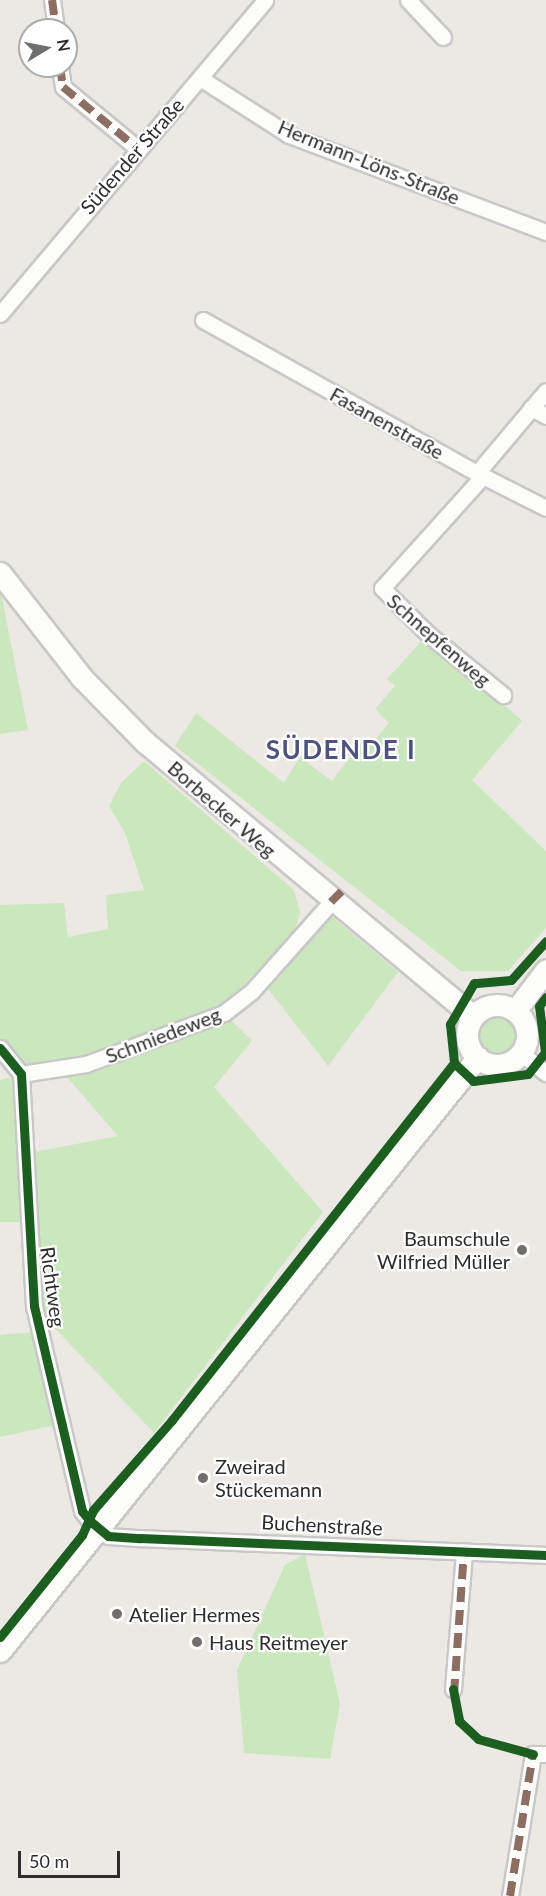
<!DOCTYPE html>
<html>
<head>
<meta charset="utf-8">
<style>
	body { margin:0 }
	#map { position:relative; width:546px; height:1896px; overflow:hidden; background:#ece9e4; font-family:Lato,sans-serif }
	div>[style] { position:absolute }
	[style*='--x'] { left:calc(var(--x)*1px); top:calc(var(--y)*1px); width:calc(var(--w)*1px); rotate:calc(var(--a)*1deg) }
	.green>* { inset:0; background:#cbe7bd }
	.round { border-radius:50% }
	.roads { filter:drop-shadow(2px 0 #c9c8c8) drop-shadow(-2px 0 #c9c8c8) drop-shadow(0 2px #c9c8c8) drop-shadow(0 -2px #c9c8c8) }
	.street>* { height:15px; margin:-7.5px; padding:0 7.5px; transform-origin:7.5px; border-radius:7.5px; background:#fcfcfb }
	.secondary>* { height:21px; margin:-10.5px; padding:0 10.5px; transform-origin:10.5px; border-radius:10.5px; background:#fcfcfb }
	.secondary>.ring { margin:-10.5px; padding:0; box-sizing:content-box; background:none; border:21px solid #fcfcfb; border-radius:50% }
	.quiet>* { height:8px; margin-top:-4px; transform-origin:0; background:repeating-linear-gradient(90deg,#8d6e63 0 15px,transparent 0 23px) }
	.cycleway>* { height:9px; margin:-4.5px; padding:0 4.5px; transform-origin:4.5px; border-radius:4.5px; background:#1b5e20 }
	.dots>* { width:16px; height:16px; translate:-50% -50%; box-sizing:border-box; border:3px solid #fff; border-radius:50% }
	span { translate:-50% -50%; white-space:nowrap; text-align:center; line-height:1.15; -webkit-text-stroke:4.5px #fff; paint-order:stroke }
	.street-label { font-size:20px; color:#2d2d2d }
	.poi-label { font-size:20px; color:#2d2d2d }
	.right { translate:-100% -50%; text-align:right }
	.left { translate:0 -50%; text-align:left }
	.district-label { font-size:26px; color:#4d527f; font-weight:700; letter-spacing:1.5px }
	.north { position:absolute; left:18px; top:18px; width:60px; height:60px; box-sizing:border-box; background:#fff; border:2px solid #ababab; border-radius:50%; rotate:80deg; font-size:16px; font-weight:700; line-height:24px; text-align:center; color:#2d2d2d }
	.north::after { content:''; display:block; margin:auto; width:21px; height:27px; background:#706f6d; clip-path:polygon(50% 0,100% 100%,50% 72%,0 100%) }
	.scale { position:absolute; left:18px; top:1851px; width:102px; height:27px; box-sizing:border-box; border:3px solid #2d2d2d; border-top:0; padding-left:8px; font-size:18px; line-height:21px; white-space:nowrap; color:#2d2d2d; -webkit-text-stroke:4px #fff; paint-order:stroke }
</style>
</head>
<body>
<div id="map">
	<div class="green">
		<div style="clip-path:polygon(0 588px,28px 730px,0 734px)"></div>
		<div style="clip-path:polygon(427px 635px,522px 721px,472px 780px,546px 851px,546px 928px,508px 971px,461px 971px,175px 746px,196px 713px,284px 783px,300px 757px,332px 781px,365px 738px,372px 744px,389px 723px,375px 709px,395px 686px,387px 679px)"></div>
		<div style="clip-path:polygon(evenodd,144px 761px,294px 890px,300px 912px,295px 930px,224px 1006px,85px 1055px,86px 1063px,224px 1013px,252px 1041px,214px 1087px,323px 1212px,154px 1433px,34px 1306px,26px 1222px,0 1222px,0 1080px,21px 1075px,0 1048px,0 905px,64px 903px,68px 937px,108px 929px,106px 895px,144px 890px,125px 833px,109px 806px,121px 783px,144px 761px,59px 1068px,118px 1136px,24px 1154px,21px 1075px,59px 1068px)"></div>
		<div style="clip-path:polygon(330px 915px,398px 972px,328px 1066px,265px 985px)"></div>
		<div class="round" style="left:479px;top:1017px;width:38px;height:38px"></div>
		<div style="clip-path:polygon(33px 1332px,56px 1425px,0 1437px,0 1335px)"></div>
		<div style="clip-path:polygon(305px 1554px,340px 1704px,330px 1759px,244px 1753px,237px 1670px,285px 1565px)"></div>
	</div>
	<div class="roads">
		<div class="street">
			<div style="--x:52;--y:0;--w:30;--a:82"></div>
			<div style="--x:408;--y:0;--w:51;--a:46.6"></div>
			<div style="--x:60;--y:66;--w:21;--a:82"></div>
			<div style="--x:63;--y:87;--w:96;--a:39.5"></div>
			<div style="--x:200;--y:78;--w:106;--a:32.6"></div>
			<div style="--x:289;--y:135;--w:275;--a:20.7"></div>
			<div style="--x:0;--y:314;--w:411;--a:-49.8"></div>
			<div style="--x:203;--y:320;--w:314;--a:29.2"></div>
			<div style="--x:477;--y:473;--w:107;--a:-49.9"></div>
			<div style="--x:531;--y:408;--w:17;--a:28"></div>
			<div style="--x:477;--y:473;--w:77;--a:26.9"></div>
			<div style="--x:483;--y:476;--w:151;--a:132"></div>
			<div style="--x:382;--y:588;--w:65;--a:45"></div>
			<div style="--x:428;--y:634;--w:97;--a:39.1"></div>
			<div style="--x:0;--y:1048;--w:33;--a:51"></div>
			<div style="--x:21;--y:1074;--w:232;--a:86.8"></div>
			<div style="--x:34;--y:1306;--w:211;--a:76.8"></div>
			<div style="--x:82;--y:1511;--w:11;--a:52"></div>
			<div style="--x:89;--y:1520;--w:25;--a:40"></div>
			<div style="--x:108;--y:1536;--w:32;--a:4"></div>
			<div style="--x:140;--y:1538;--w:406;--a:2.4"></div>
			<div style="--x:521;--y:1053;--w:32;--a:39"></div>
			<div style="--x:21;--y:1074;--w:66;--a:-8.7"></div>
			<div style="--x:86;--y:1064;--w:147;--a:-20.3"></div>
			<div style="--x:224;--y:1013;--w:36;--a:-38"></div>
			<div style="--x:252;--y:991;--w:119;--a:-48.4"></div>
			<div style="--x:453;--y:1689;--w:138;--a:-85.4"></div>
			<div style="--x:510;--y:1896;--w:144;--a:-80.8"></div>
			<div style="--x:533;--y:1754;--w:13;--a:0"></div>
		</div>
		<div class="secondary">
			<div style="--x:0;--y:573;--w:133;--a:52"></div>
			<div style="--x:82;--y:678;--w:90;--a:45.5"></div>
			<div style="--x:145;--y:742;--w:427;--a:39.9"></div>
			<div class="ring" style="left:467px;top:1005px;width:39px;height:39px"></div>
			<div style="--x:515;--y:1011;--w:51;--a:-52.9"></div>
			<div style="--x:0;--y:1651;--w:762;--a:-51.18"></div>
		</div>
	</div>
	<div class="quiet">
		<div style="--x:52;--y:0;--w:30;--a:82"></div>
		<div style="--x:60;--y:66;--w:21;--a:82"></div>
		<div style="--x:63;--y:87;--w:96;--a:39.5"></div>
		<div style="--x:331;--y:902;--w:16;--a:-45"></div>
		<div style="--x:454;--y:1694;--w:143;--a:-86"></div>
		<div style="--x:510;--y:1896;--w:144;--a:-80.8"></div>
	</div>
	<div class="cycleway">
		<div style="--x:546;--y:941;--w:52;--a:131.9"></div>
		<div style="--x:511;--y:980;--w:37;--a:175"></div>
		<div style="--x:474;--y:983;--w:48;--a:120.3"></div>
		<div style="--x:450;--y:1024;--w:39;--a:84"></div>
		<div style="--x:454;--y:1063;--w:26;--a:43"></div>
		<div style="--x:473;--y:1081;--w:55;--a:-7.3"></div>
		<div style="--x:528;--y:1074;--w:28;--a:-52"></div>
		<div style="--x:545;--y:1052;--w:46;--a:-97.4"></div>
		<div style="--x:539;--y:1006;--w:11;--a:-52"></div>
		<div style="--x:0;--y:1048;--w:33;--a:51"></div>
		<div style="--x:21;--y:1074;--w:232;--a:86.8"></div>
		<div style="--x:34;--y:1306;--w:211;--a:76.8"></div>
		<div style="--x:82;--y:1511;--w:11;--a:52"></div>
		<div style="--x:89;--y:1520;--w:25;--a:40"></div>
		<div style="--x:108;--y:1536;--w:32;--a:4"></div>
		<div style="--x:140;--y:1538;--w:406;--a:2.4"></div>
		<div style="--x:0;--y:1637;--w:131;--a:-51.2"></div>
		<div style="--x:82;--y:1535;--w:27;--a:-66"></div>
		<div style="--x:93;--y:1510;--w:120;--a:-48.7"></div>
		<div style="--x:172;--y:1420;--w:455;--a:-51.7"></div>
		<div style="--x:453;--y:1689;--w:33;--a:79"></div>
		<div style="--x:459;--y:1721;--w:26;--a:43"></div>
		<div style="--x:478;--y:1739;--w:57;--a:15.3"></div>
	</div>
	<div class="dots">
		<div style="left:522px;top:1250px;background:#706f6d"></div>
		<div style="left:203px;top:1478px;background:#706f6d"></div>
		<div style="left:117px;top:1614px;background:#706f6d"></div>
		<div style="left:197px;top:1642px;background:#706f6d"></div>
	</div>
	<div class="street-label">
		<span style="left:132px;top:156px;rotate:-49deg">Südender Straße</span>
		<span style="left:369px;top:162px;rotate:22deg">Hermann-Löns-Straße</span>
		<span style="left:387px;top:423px;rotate:29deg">Fasanenstraße</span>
		<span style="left:439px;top:640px;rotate:41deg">Schnepfenweg</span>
		<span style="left:222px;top:809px;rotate:41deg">Borbecker Weg</span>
		<span style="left:163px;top:1035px;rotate:-21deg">Schmiedeweg</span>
		<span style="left:53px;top:1287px;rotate:82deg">Richtweg</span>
		<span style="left:322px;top:1525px;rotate:3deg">Buchenstraße</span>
	</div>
	<div class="poi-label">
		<span class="right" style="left:510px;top:1250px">Baumschule<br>Wilfried Müller</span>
		<span class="left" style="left:215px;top:1478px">Zweirad<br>Stückemann</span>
		<span class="left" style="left:129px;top:1614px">Atelier Hermes</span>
		<span class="left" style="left:209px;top:1642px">Haus Reitmeyer</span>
	</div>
	<div class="district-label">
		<span style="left:341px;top:750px">SÜDENDE I</span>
	</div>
	<div class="north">N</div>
	<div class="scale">50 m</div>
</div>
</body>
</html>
